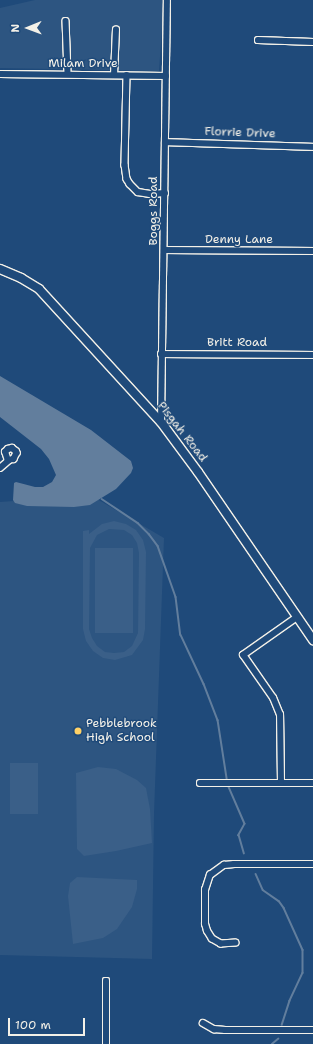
<!DOCTYPE html>
<html>
<head>
<meta charset="utf-8">
<style>
	body { margin:0 }
	#map { position:relative; width:313px; height:1044px; overflow:hidden; background:#1f4a7a; font-family:"Shantell Sans",sans-serif }
	div>[style] { position:absolute }
	[style*='--x'] { left:calc(var(--x)*1px); top:calc(var(--y)*1px); width:calc(var(--w)*1px); rotate:calc(var(--a)*1deg) }
	.built>* { inset:0; background:#2d5581 }
	.green>* { inset:0; background:#3a5f88; transform-origin:0 0 }
	.water>* { inset:0; background:#627e9d }
	.stream>* { height:1.5px; margin:-0.75px; padding:0 0.75px; transform-origin:0.75px; border-radius:0.75px; background:#627e9d }
	.roads { filter:drop-shadow(1px 0 #f4f1e8) drop-shadow(-1px 0 #f4f1e8) drop-shadow(0 1px #f4f1e8) drop-shadow(0 -1px #f4f1e8) }
	.street>* { height:5.5px; margin:-2.75px; padding:0 2.75px; transform-origin:2.75px; border-radius:2.75px; background:#1f4a7a }
	.secondary>* { height:8px; margin:-4px; padding:0 4px; transform-origin:4px; border-radius:4px; background:#1f4a7a }
	.dots>* { width:11px; height:11px; translate:-50% -50%; box-sizing:border-box; border:2px solid #1f4a7a; border-radius:50% }
	span { translate:-50% -50%; white-space:nowrap; text-align:center; line-height:1.15; -webkit-text-stroke:3px #1f4a7a; paint-order:stroke }
	.street-label { font-size:12px; color:#f4f1e8 }
	.poi-label { font-size:12px; color:#f4f1e8 }
	.left { translate:0 -50%; text-align:left }
	.north { position:absolute; left:8px; top:8px; width:40px; height:40px; -webkit-text-stroke:3px #1f4a7a; paint-order:stroke; rotate:269deg; font-size:11px; font-weight:700; line-height:16px; text-align:center; color:#f4f1e8 }
	.north::after { content:''; display:block; margin:auto; width:14px; height:18px; background:#f4f1e8; clip-path:polygon(50% 0,100% 100%,50% 72%,0 100%) }
	.scale { position:absolute; left:8px; top:1018px; width:77px; height:18px; box-sizing:border-box; border:2px solid #f4f1e8; border-top:0; padding-left:5px; font-size:12px; line-height:14px; white-space:nowrap; color:#f4f1e8; -webkit-text-stroke:3px #1f4a7a; paint-order:stroke }
</style>
</head>
<body>
<div id="map">
	<div class="built">
		<div style="clip-path:polygon(35px 0,164px 0,159px 71px,0 68px,0 8px)"></div>
		<div style="clip-path:polygon(67px 497px,97px 499px,164px 538px,154px 814px,152px 959px,0 955px,0 502px)"></div>
	</div>
	<div class="green">
		<div style="clip-path:polygon(evenodd,114px 521px,126px 524px,136px 530px,143px 540px,146px 552px,145px 629px,143px 640px,132px 655px,115px 660px,103px 658px,93px 651px,86px 641px,83px 629px,83px 531px,89px 530px,89px 534px,102px 524px,114px 521px,109px 529px,124px 530px,132px 535px,137px 543px,139px 553px,138px 633px,132px 646px,124px 652px,114px 653px,105px 652px,97px 646px,92px 638px,89px 629px,90px 548px,97px 535px,109px 529px)"></div>
		<div style="left:95px;top:548px;width:38px;height:85px"></div>
		<div style="left:10px;top:763px;width:28px;height:51px"></div>
		<div style="clip-path:polygon(98px 767px,116px 769px,137px 780px,146px 788px,150px 809px,152px 843px,116px 851px,84px 856px,77px 849px,76px 773px)"></div>
		<div style="clip-path:polygon(77px 877px,137px 880px,137px 889px,132px 907px,117px 929px,103px 938px,73px 944px,68px 896px,70px 883px)"></div>
	</div>
	<div class="water">
		<div style="clip-path:polygon(0 376px,91px 430px,131px 461px,133px 468px,131px 473px,116px 489px,90px 505px,74px 507px,27px 506px,15px 503px,13px 500px,14px 483px,16px 482px,35px 487px,43px 487px,52px 482px,56px 475px,49px 459px,41px 449px,0 417px)"></div>
	</div>
	<div class="stream">
		<div style="--x:102;--y:499;--w:43;--a:33.7"></div>
		<div style="--x:138;--y:523;--w:16;--a:45"></div>
		<div style="--x:149;--y:534;--w:15;--a:53"></div>
		<div style="--x:158;--y:546;--w:54;--a:70.6"></div>
		<div style="--x:176;--y:597;--w:38;--a:83"></div>
		<div style="--x:181;--y:635;--w:54;--a:64.9"></div>
		<div style="--x:204;--y:684;--w:39;--a:69"></div>
		<div style="--x:218;--y:720;--w:59;--a:81.2"></div>
		<div style="--x:229;--y:787;--w:40;--a:66.6"></div>
		<div style="--x:245;--y:824;--w:13;--a:119"></div>
		<div style="--x:239;--y:835;--w:19;--a:74"></div>
		<div style="--x:256;--y:874;--w:17;--a:66"></div>
		<div style="--x:263;--y:890;--w:19;--a:35"></div>
		<div style="--x:279;--y:901;--w:9;--a:54"></div>
		<div style="--x:284;--y:908;--w:46;--a:65.7"></div>
		<div style="--x:303;--y:950;--w:23;--a:90"></div>
		<div style="--x:303;--y:973;--w:31;--a:115"></div>
		<div style="--x:290;--y:1001;--w:25;--a:108"></div>
		<div style="--x:272;--y:1044;--w:8;--a:-40"></div>
	</div>
	<div class="roads">
		<div class="street">
			<div style="--x:66;--y:21;--w:53;--a:87.8"></div>
			<div style="--x:258;--y:40;--w:55;--a:2.1"></div>
			<div style="--x:0;--y:74;--w:166;--a:0.7"></div>
			<div style="--x:114;--y:75;--w:45;--a:-87.5"></div>
			<div style="--x:127;--y:75;--w:90;--a:91.3"></div>
			<div style="--x:125;--y:165;--w:14;--a:82"></div>
			<div style="--x:127;--y:179;--w:6;--a:59"></div>
			<div style="--x:130;--y:184;--w:11;--a:45"></div>
			<div style="--x:138;--y:192;--w:12;--a:9"></div>
			<div style="--x:150;--y:194;--w:15;--a:-4"></div>
			<div style="--x:165;--y:142;--w:148;--a:1.9"></div>
			<div style="--x:165;--y:250;--w:148;--a:0.4"></div>
			<div style="--x:161;--y:354;--w:152;--a:0.4"></div>
			<div style="--x:161;--y:422;--w:422;--a:-89.2"></div>
			<div style="--x:12;--y:448;--w:5;--a:37"></div>
			<div style="--x:16;--y:451;--w:2;--a:63"></div>
			<div style="--x:17;--y:453;--w:7;--a:117"></div>
			<div style="--x:14;--y:459;--w:6;--a:162"></div>
			<div style="--x:8;--y:461;--w:9;--a:-108"></div>
			<div style="--x:5;--y:452;--w:4;--a:-45"></div>
			<div style="--x:8;--y:449;--w:4;--a:-14"></div>
			<div style="--x:0;--y:468;--w:11;--a:-41"></div>
			<div style="--x:200;--y:783;--w:113;--a:0"></div>
			<div style="--x:281;--y:783;--w:68;--a:-90.8"></div>
			<div style="--x:280;--y:715;--w:18;--a:-112"></div>
			<div style="--x:273;--y:698;--w:52;--a:-124.9"></div>
			<div style="--x:243;--y:655;--w:66;--a:-35.1"></div>
			<div style="--x:236;--y:943;--w:15;--a:176"></div>
			<div style="--x:221;--y:944;--w:10;--a:-151"></div>
			<div style="--x:212;--y:939;--w:9;--a:-122"></div>
			<div style="--x:207;--y:931;--w:7;--a:-106"></div>
			<div style="--x:205;--y:924;--w:34;--a:-90"></div>
			<div style="--x:205;--y:890;--w:16;--a:-72"></div>
			<div style="--x:210;--y:875;--w:17;--a:-36"></div>
			<div style="--x:224;--y:865;--w:10;--a:-6"></div>
			<div style="--x:234;--y:864;--w:79;--a:0"></div>
			<div style="--x:203;--y:1023;--w:13;--a:29"></div>
			<div style="--x:214;--y:1029;--w:11;--a:5"></div>
			<div style="--x:225;--y:1030;--w:88;--a:0"></div>
			<div style="--x:106;--y:1044;--w:63;--a:-90"></div>
		</div>
		<div class="secondary">
			<div style="--x:0;--y:269;--w:23;--a:23"></div>
			<div style="--x:21;--y:278;--w:21;--a:31"></div>
			<div style="--x:39;--y:289;--w:180;--a:47.5"></div>
			<div style="--x:161;--y:422;--w:62;--a:53.5"></div>
			<div style="--x:198;--y:472;--w:204;--a:55.6"></div>
		</div>
	</div>
	<div class="dots">
		<div style="left:78px;top:731px;background:#ffd166"></div>
	</div>
	<div class="street-label">
		<span style="left:83px;top:64px">Milam Drive</span>
		<span style="left:240px;top:133px;rotate:2deg">Florrie Drive</span>
		<span style="left:154px;top:211px;rotate:-90deg">Boggs Road</span>
		<span style="left:239px;top:240px">Denny Lane</span>
		<span style="left:237px;top:343px">Britt Road</span>
		<span style="left:182px;top:432px;rotate:52deg">Pisgah Road</span>
	</div>
	<div class="poi-label">
		<span class="left" style="left:86px;top:731px">Pebblebrook<br>High School</span>
	</div>
	<div class="north">N</div>
	<div class="scale">100 m</div>
</div>
</body>
</html>
